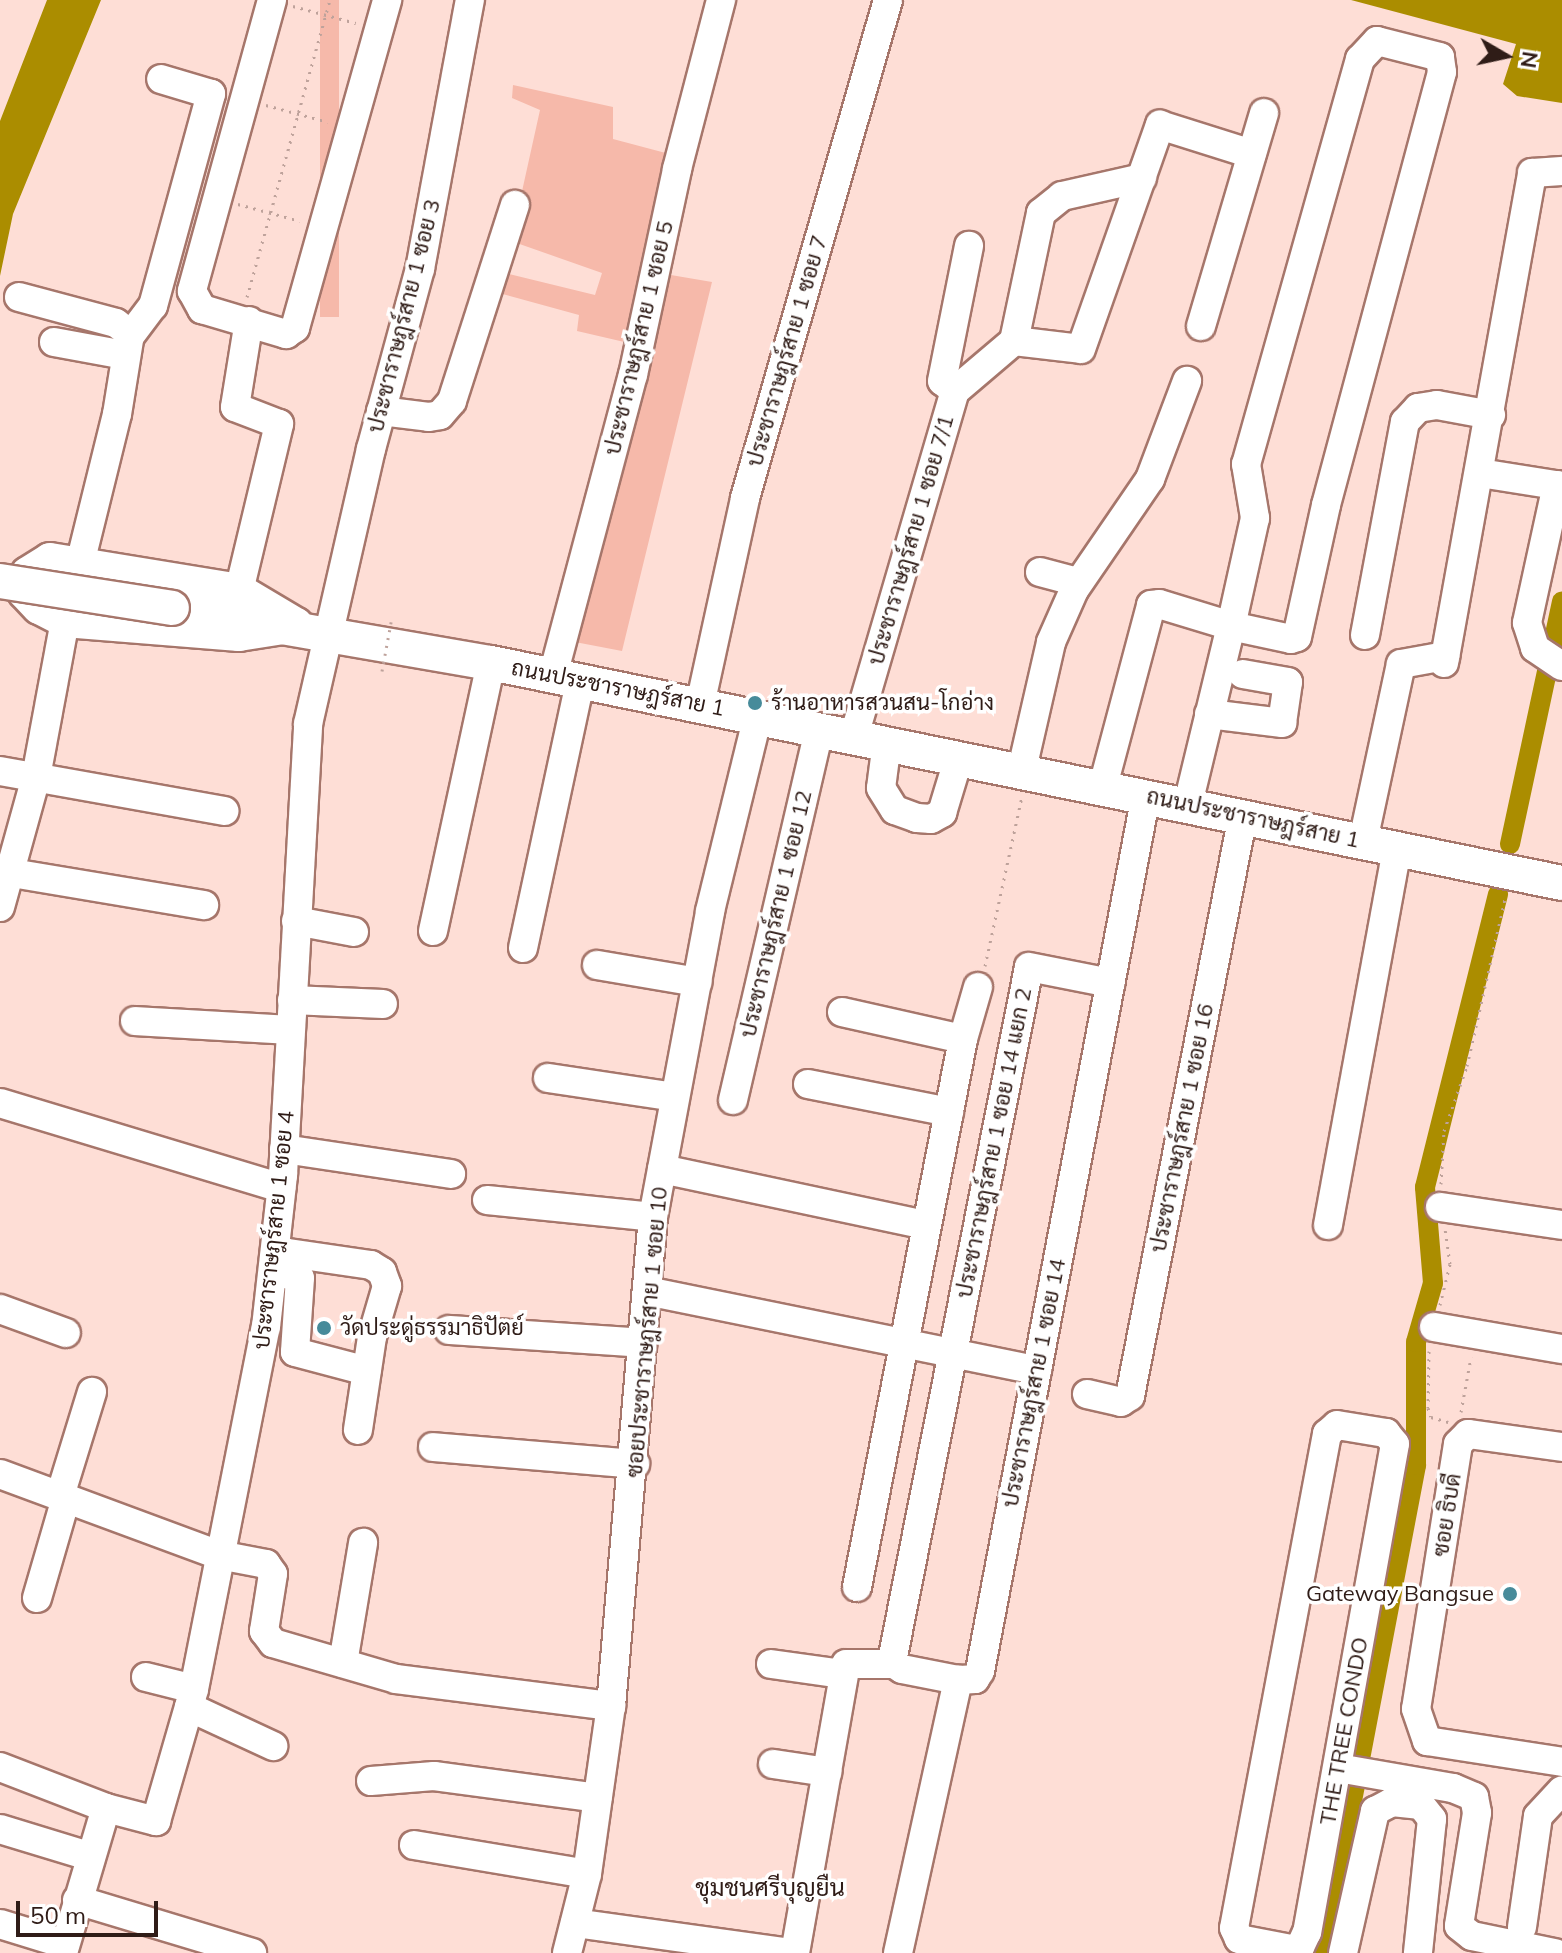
<!DOCTYPE html>
<html>
<head>
<meta charset="utf-8">
<style>
	body { margin:0 }
	#map { position:relative; width:1562px; height:1953px; overflow:hidden; background:#feded6; font-family:Mulish,Sarabun,sans-serif }
	div>[style] { position:absolute }
	[style*='--x'] { left:calc(var(--x)*1px); top:calc(var(--y)*1px); width:calc(var(--w)*1px); rotate:calc(var(--a)*1deg) }
	.green>* { inset:0; background:#f6b9aa; transform-origin:0 0 }
	.water>* { inset:0; background:#ab8d00 }
	.canal>* { height:20px; margin:-10px; padding:0 10px; transform-origin:10px; border-radius:10px; background:#ab8d00 }
	.path>* { height:3px; margin-top:-1.5px; transform-origin:0; background:repeating-linear-gradient(90deg,#bea29b 0 2px,transparent 0 8px) }
	.roads { filter:drop-shadow(2px 0 #a6766b) drop-shadow(-2px 0 #a6766b) drop-shadow(0 2px #a6766b) drop-shadow(0 -2px #a6766b) }
	.minor>* { height:28px; margin:-14px; padding:0 14px; transform-origin:14px; border-radius:14px; background:#fff }
	.major>* { height:34px; margin:-17px; padding:0 17px; transform-origin:17px; border-radius:17px; background:#fff }
	.path-bridge>* { height:3px; margin-top:-1.5px; transform-origin:0; background:repeating-linear-gradient(90deg,#bea29b 0 2px,transparent 0 8px) }
	.bridges { filter:drop-shadow(2px 0 #a6766b) drop-shadow(-2px 0 #a6766b) drop-shadow(0 2px #a6766b) drop-shadow(0 -2px #a6766b) }
	.major-bridge>* { height:34px; margin:-17px; padding:0 17px; transform-origin:17px; border-radius:17px; background:#fff }
	.dots>* { width:22px; height:22px; translate:-50% -50%; box-sizing:border-box; border:4px solid #fff; border-radius:50% }
	span { translate:-50% -50%; white-space:nowrap; text-align:center; line-height:1.15; -webkit-text-stroke:7px #fff; paint-order:stroke }
	.street-label { font-size:22px; color:#2f1c17 }
	.poi-label { font-size:22px; color:#2f1c17 }
	.left { translate:0 -50%; text-align:left }
	.right { translate:-100% -50%; text-align:right }
	.neighbourhood-label { font-size:24px; color:#2f1c17 }
	.north { position:absolute; left:1466px; top:16px; width:80px; height:80px; -webkit-text-stroke:6px #fff; paint-order:stroke; rotate:99deg; font-size:22px; font-weight:700; line-height:32px; text-align:center; color:#2f1c17 }
	.north::after { content:''; display:block; margin:auto; width:28px; height:36px; background:#2f1c17; clip-path:polygon(50% 0,100% 100%,50% 72%,0 100%) }
	.scale { position:absolute; left:16px; top:1901px; width:142px; height:36px; box-sizing:border-box; border:4px solid #2f1c17; border-top:0; padding-left:10px; font-size:24px; line-height:28px; white-space:nowrap; color:#2f1c17; -webkit-text-stroke:6px #fff; paint-order:stroke }
</style>
</head>
<body>
<div id="map">
	<div class="green">
		<div style="left:320px;top:0;width:19px;height:317px"></div>
		<div style="clip-path:polygon(513px 85px,613px 107px,613px 139px,692px 160px,665px 274px,712px 282px,622px 651px,554px 638px,633px 344px,577px 331px,579px 315px,495px 292px,501px 272px,595px 295px,602px 273px,511px 241px,540px 110px,512px 98px)"></div>
	</div>
	<div class="water">
		<div style="clip-path:polygon(47px 0,101px 0,13px 214px,0 276px,0 121px)"></div>
		<div style="clip-path:polygon(1351px 0,1562px 0,1562px 103px,1517px 96px,1503px 84px,1516px 44px)"></div>
	</div>
	<div class="canal">
		<div style="--x:1510;--y:844;--w:248;--a:-77.9"></div>
		<div style="--x:1323;--y:1953;--w:497;--a:-79.2"></div>
		<div style="--x:1416;--y:1465;--w:123;--a:-90"></div>
		<div style="--x:1416;--y:1342;--w:61;--a:-73.9"></div>
		<div style="--x:1433;--y:1283;--w:96;--a:-94.8"></div>
		<div style="--x:1425;--y:1187;--w:302;--a:-76"></div>
	</div>
	<div class="path">
		<div style="--x:293;--y:6;--w:65;--a:15.1"></div>
		<div style="--x:266;--y:105;--w:64;--a:15.3"></div>
		<div style="--x:238;--y:204;--w:64;--a:15.3"></div>
		<div style="--x:247;--y:297;--w:308;--a:-74.4"></div>
		<div style="--x:985;--y:966;--w:173;--a:-77.7"></div>
		<div style="--x:1441;--y:1184;--w:53;--a:-86.8"></div>
		<div style="--x:1444;--y:1131;--w:69;--a:-70.5"></div>
		<div style="--x:1467;--y:1066;--w:171;--a:-77.2"></div>
		<div style="--x:1440;--y:1305;--w:42;--a:-76.3"></div>
		<div style="--x:1450;--y:1264;--w:34;--a:-98"></div>
		<div style="--x:1429;--y:1351;--w:57;--a:91"></div>
		<div style="--x:1428;--y:1408;--w:9;--a:72"></div>
		<div style="--x:1431;--y:1417;--w:18;--a:16"></div>
		<div style="--x:1461;--y:1412;--w:56;--a:-79.7"></div>
	</div>
	<div class="roads">
		<div class="minor">
			<div style="--x:272;--y:0;--w:302;--a:105.4"></div>
			<div style="--x:192;--y:291;--w:21;--a:61"></div>
			<div style="--x:202;--y:309;--w:88;--a:16.6"></div>
			<div style="--x:286;--y:334;--w:11;--a:-34"></div>
			<div style="--x:295;--y:328;--w:341;--a:-74.3"></div>
			<div style="--x:19;--y:297;--w:100;--a:15"></div>
			<div style="--x:116;--y:323;--w:18;--a:38"></div>
			<div style="--x:130;--y:334;--w:81;--a:99.2"></div>
			<div style="--x:117;--y:414;--w:154;--a:103.9"></div>
			<div style="--x:1201;--y:326;--w:222;--a:-73.5"></div>
			<div style="--x:130;--y:336;--w:38;--a:-53"></div>
			<div style="--x:153;--y:306;--w:220;--a:-74.7"></div>
			<div style="--x:211;--y:94;--w:52;--a:-163.3"></div>
			<div style="--x:1014;--y:341;--w:131;--a:-78.1"></div>
			<div style="--x:1041;--y:213;--w:27;--a:-39"></div>
			<div style="--x:1062;--y:196;--w:82;--a:-12.7"></div>
			<div style="--x:54;--y:342;--w:72;--a:10.4"></div>
			<div style="--x:955;--y:391;--w:77;--a:-40.3"></div>
			<div style="--x:1014;--y:341;--w:67;--a:6.8"></div>
			<div style="--x:1081;--y:349;--w:238;--a:-70.6"></div>
			<div style="--x:1160;--y:125;--w:96;--a:17.5"></div>
			<div style="--x:955;--y:391;--w:16;--a:-142"></div>
			<div style="--x:942;--y:381;--w:138;--a:-78.7"></div>
			<div style="--x:381;--y:411;--w:48;--a:7.1"></div>
			<div style="--x:429;--y:417;--w:11;--a:-10"></div>
			<div style="--x:440;--y:415;--w:18;--a:-49"></div>
			<div style="--x:452;--y:401;--w:206;--a:-72.2"></div>
			<div style="--x:1480;--y:473;--w:83;--a:9"></div>
			<div style="--x:1557;--y:485;--w:141;--a:102.3"></div>
			<div style="--x:1527;--y:623;--w:26;--a:72"></div>
			<div style="--x:1535;--y:648;--w:32;--a:34"></div>
			<div style="--x:1040;--y:572;--w:39;--a:15"></div>
			<div style="--x:239;--y:591;--w:172;--a:-76.5"></div>
			<div style="--x:279;--y:424;--w:47;--a:-158.9"></div>
			<div style="--x:235;--y:407;--w:87;--a:-80.8"></div>
			<div style="--x:1365;--y:635;--w:217;--a:-79.4"></div>
			<div style="--x:1405;--y:422;--w:19;--a:-47"></div>
			<div style="--x:1418;--y:408;--w:19;--a:-9"></div>
			<div style="--x:1437;--y:405;--w:55;--a:10.5"></div>
			<div style="--x:1444;--y:663;--w:498;--a:-79.8"></div>
			<div style="--x:1532;--y:173;--w:30;--a:-4"></div>
			<div style="--x:553;--y:675;--w:310;--a:-75.1"></div>
			<div style="--x:633;--y:375;--w:211;--a:-77.9"></div>
			<div style="--x:677;--y:169;--w:175;--a:-75.4"></div>
			<div style="--x:700;--y:705;--w:212;--a:-77.7"></div>
			<div style="--x:745;--y:498;--w:518;--a:-73.98"></div>
			<div style="--x:1209;--y:714;--w:74;--a:7"></div>
			<div style="--x:1282;--y:723;--w:41;--a:-81.7"></div>
			<div style="--x:1288;--y:682;--w:46;--a:-169.9"></div>
			<div style="--x:854;--y:736;--w:359;--a:-73.7"></div>
			<div style="--x:887;--y:742;--w:46;--a:97.4"></div>
			<div style="--x:881;--y:788;--w:26;--a:58"></div>
			<div style="--x:895;--y:810;--w:23;--a:20"></div>
			<div style="--x:917;--y:818;--w:14;--a:4"></div>
			<div style="--x:931;--y:819;--w:13;--a:-29"></div>
			<div style="--x:942;--y:813;--w:59;--a:-73.1"></div>
			<div style="--x:1022;--y:769;--w:130;--a:-77.1"></div>
			<div style="--x:1051;--y:642;--w:57;--a:-66.1"></div>
			<div style="--x:1074;--y:590;--w:135;--a:-55.6"></div>
			<div style="--x:1150;--y:479;--w:105;--a:-69.3"></div>
			<div style="--x:0;--y:771;--w:228;--a:10.1"></div>
			<div style="--x:1103;--y:786;--w:187;--a:-75.1"></div>
			<div style="--x:1151;--y:605;--w:8;--a:-7"></div>
			<div style="--x:1159;--y:604;--w:75;--a:17"></div>
			<div style="--x:1231;--y:626;--w:61;--a:12.2"></div>
			<div style="--x:1291;--y:639;--w:6;--a:-18"></div>
			<div style="--x:1297;--y:637;--w:135;--a:-77.6"></div>
			<div style="--x:1326;--y:505;--w:448;--a:-75"></div>
			<div style="--x:1442;--y:72;--w:15;--a:-98"></div>
			<div style="--x:1440;--y:57;--w:65;--a:-165.7"></div>
			<div style="--x:1377;--y:41;--w:25;--a:133"></div>
			<div style="--x:1360;--y:59;--w:421;--a:105.7"></div>
			<div style="--x:1246;--y:464;--w:55;--a:80.5"></div>
			<div style="--x:1255;--y:518;--w:111;--a:102.5"></div>
			<div style="--x:1231;--y:626;--w:183;--a:103.6"></div>
			<div style="--x:1363;--y:841;--w:181;--a:-77.9"></div>
			<div style="--x:1401;--y:664;--w:45;--a:-10.3"></div>
			<div style="--x:0;--y:871;--w:207;--a:9.5"></div>
			<div style="--x:0;--y:907;--w:135;--a:-74.5"></div>
			<div style="--x:36;--y:777;--w:160;--a:-79.5"></div>
			<div style="--x:296;--y:921;--w:59;--a:10.7"></div>
			<div style="--x:433;--y:931;--w:274;--a:-77.8"></div>
			<div style="--x:523;--y:948;--w:273;--a:-77.9"></div>
			<div style="--x:597;--y:965;--w:102;--a:9.6"></div>
			<div style="--x:292;--y:1000;--w:91;--a:2.5"></div>
			<div style="--x:842;--y:1012;--w:124;--a:12.6"></div>
			<div style="--x:135;--y:1021;--w:155;--a:3.3"></div>
			<div style="--x:548;--y:1078;--w:128;--a:8.5"></div>
			<div style="--x:808;--y:1084;--w:144;--a:11.2"></div>
			<div style="--x:733;--y:1100;--w:381;--a:-76.9"></div>
			<div style="--x:0;--y:1103;--w:294;--a:16.8"></div>
			<div style="--x:284;--y:1149;--w:169;--a:8.5"></div>
			<div style="--x:662;--y:1169;--w:270;--a:12"></div>
			<div style="--x:487;--y:1200;--w:167;--a:5.8"></div>
			<div style="--x:1440;--y:1207;--w:123;--a:8.4"></div>
			<div style="--x:1328;--y:1225;--w:383;--a:-79.6"></div>
			<div style="--x:275;--y:1251;--w:97;--a:8.3"></div>
			<div style="--x:371;--y:1265;--w:13;--a:32"></div>
			<div style="--x:382;--y:1272;--w:15;--a:70"></div>
			<div style="--x:387;--y:1286;--w:53;--a:106.4"></div>
			<div style="--x:372;--y:1337;--w:94;--a:98.6"></div>
			<div style="--x:273;--y:1270;--w:28;--a:17"></div>
			<div style="--x:300;--y:1278;--w:74;--a:93.9"></div>
			<div style="--x:295;--y:1352;--w:74;--a:14.8"></div>
			<div style="--x:647;--y:1291;--w:398;--a:11.5"></div>
			<div style="--x:0;--y:1309;--w:70;--a:20"></div>
			<div style="--x:1434;--y:1327;--w:130;--a:9.8"></div>
			<div style="--x:449;--y:1330;--w:194;--a:3.8"></div>
			<div style="--x:1087;--y:1394;--w:35;--a:13"></div>
			<div style="--x:1121;--y:1402;--w:11;--a:-34"></div>
			<div style="--x:1130;--y:1396;--w:592;--a:-78.99"></div>
			<div style="--x:1337;--y:1425;--w:50;--a:9.3"></div>
			<div style="--x:1386;--y:1433;--w:14;--a:51"></div>
			<div style="--x:1395;--y:1444;--w:496;--a:100.2"></div>
			<div style="--x:1307;--y:1932;--w:17;--a:115"></div>
			<div style="--x:1300;--y:1947;--w:9;--a:167"></div>
			<div style="--x:1291;--y:1949;--w:53;--a:-169.1"></div>
			<div style="--x:1239;--y:1939;--w:12;--a:-114"></div>
			<div style="--x:1234;--y:1928;--w:503;--a:-79.34"></div>
			<div style="--x:1327;--y:1434;--w:13;--a:-42"></div>
			<div style="--x:433;--y:1447;--w:203;--a:4.8"></div>
			<div style="--x:1562;--y:1447;--w:95;--a:-172.1"></div>
			<div style="--x:1468;--y:1434;--w:14;--a:135"></div>
			<div style="--x:1458;--y:1444;--w:268;--a:99"></div>
			<div style="--x:1416;--y:1709;--w:34;--a:71"></div>
			<div style="--x:1427;--y:1741;--w:137;--a:8.8"></div>
			<div style="--x:0;--y:1474;--w:233;--a:20.3"></div>
			<div style="--x:219;--y:1555;--w:48;--a:10.8"></div>
			<div style="--x:266;--y:1564;--w:12;--a:55"></div>
			<div style="--x:273;--y:1574;--w:58;--a:99"></div>
			<div style="--x:264;--y:1631;--w:15;--a:53"></div>
			<div style="--x:273;--y:1643;--w:128;--a:16.3"></div>
			<div style="--x:396;--y:1679;--w:217;--a:7.2"></div>
			<div style="--x:60;--y:1496;--w:109;--a:-72.9"></div>
			<div style="--x:857;--y:1587;--w:558;--a:-79.05"></div>
			<div style="--x:963;--y:1039;--w:54;--a:-73.9"></div>
			<div style="--x:37;--y:1598;--w:104;--a:-73.8"></div>
			<div style="--x:343;--y:1663;--w:122;--a:-80.5"></div>
			<div style="--x:771;--y:1664;--w:73;--a:7.9"></div>
			<div style="--x:146;--y:1677;--w:49;--a:14"></div>
			<div style="--x:958;--y:1680;--w:57;--a:-168.9"></div>
			<div style="--x:902;--y:1669;--w:9;--a:-148"></div>
			<div style="--x:894;--y:1664;--w:8;--a:-97"></div>
			<div style="--x:893;--y:1656;--w:702;--a:-78.83"></div>
			<div style="--x:1029;--y:967;--w:83;--a:11.2"></div>
			<div style="--x:189;--y:1707;--w:93;--a:24.9"></div>
			<div style="--x:773;--y:1764;--w:55;--a:8.4"></div>
			<div style="--x:0;--y:1767;--w:114;--a:21.1"></div>
			<div style="--x:106;--y:1808;--w:52;--a:14.6"></div>
			<div style="--x:156;--y:1821;--w:137;--a:-73.9"></div>
			<div style="--x:194;--y:1689;--w:369;--a:-78.8"></div>
			<div style="--x:266;--y:1327;--w:153;--a:-83.6"></div>
			<div style="--x:283;--y:1175;--w:452;--a:-86.8"></div>
			<div style="--x:308;--y:724;--w:282;--a:-77.1"></div>
			<div style="--x:371;--y:449;--w:187;--a:-74.8"></div>
			<div style="--x:420;--y:269;--w:274;--a:-79.5"></div>
			<div style="--x:1338;--y:1768;--w:117;--a:9.9"></div>
			<div style="--x:1453;--y:1788;--w:23;--a:23"></div>
			<div style="--x:1474;--y:1797;--w:16;--a:79"></div>
			<div style="--x:1477;--y:1813;--w:114;--a:99.1"></div>
			<div style="--x:1459;--y:1926;--w:16;--a:38"></div>
			<div style="--x:1472;--y:1936;--w:85;--a:11.6"></div>
			<div style="--x:371;--y:1781;--w:63;--a:-4.5"></div>
			<div style="--x:434;--y:1776;--w:165;--a:7.6"></div>
			<div style="--x:0;--y:1829;--w:93;--a:16.9"></div>
			<div style="--x:414;--y:1845;--w:175;--a:9.5"></div>
			<div style="--x:77;--y:1900;--w:183;--a:16.8"></div>
			<div style="--x:575;--y:1923;--w:217;--a:7.9"></div>
			<div style="--x:0;--y:1924;--w:68;--a:17.1"></div>
			<div style="--x:1522;--y:1927;--w:112;--a:-81.8"></div>
			<div style="--x:1538;--y:1816;--w:35;--a:-47"></div>
			<div style="--x:63;--y:1953;--w:151;--a:-73.5"></div>
			<div style="--x:567;--y:1953;--w:81;--a:-75.8"></div>
			<div style="--x:587;--y:1874;--w:170;--a:-81.9"></div>
			<div style="--x:611;--y:1706;--w:491;--a:-85.1"></div>
			<div style="--x:653;--y:1217;--w:311;--a:-79.4"></div>
			<div style="--x:710;--y:911;--w:201;--a:-76.2"></div>
			<div style="--x:795;--y:1953;--w:293;--a:-80"></div>
			<div style="--x:846;--y:1664;--w:48;--a:0"></div>
			<div style="--x:898;--y:1953;--w:280;--a:-77.6"></div>
			<div style="--x:958;--y:1680;--w:17;--a:-3"></div>
			<div style="--x:975;--y:1679;--w:9;--a:-58"></div>
			<div style="--x:980;--y:1671;--w:892;--a:-79.27"></div>
			<div style="--x:1343;--y:1953;--w:146;--a:-77.3"></div>
			<div style="--x:1375;--y:1811;--w:19;--a:-28"></div>
			<div style="--x:1392;--y:1802;--w:29;--a:6"></div>
			<div style="--x:1421;--y:1805;--w:18;--a:52"></div>
			<div style="--x:1432;--y:1819;--w:135;--a:96"></div>
		</div>
		<div class="major">
			<div style="--x:50;--y:560;--w:192;--a:9.3"></div>
			<div style="--x:239;--y:591;--w:66;--a:30.8"></div>
			<div style="--x:296;--y:625;--w:58;--a:171"></div>
			<div style="--x:239;--y:634;--w:175;--a:-175.4"></div>
			<div style="--x:65;--y:620;--w:29;--a:-153"></div>
			<div style="--x:39;--y:607;--w:21;--a:-133"></div>
			<div style="--x:25;--y:592;--w:18;--a:-81"></div>
			<div style="--x:28;--y:574;--w:26;--a:-32"></div>
			<div style="--x:172;--y:608;--w:324;--a:9.8"></div>
			<div style="--x:491;--y:663;--w:1093;--a:11.61"></div>
		</div>
	</div>
	<div class="path-bridge">
		<div style="--x:382;--y:671;--w:55;--a:-79.5"></div>
	</div>
	<div class="bridges">
		<div class="major-bridge">
			<div style="--x:0;--y:581;--w:174;--a:8.9"></div>
		</div>
	</div>
	<div class="dots">
		<div style="left:755px;top:703px;background:#478b9a"></div>
		<div style="left:324px;top:1328px;background:#478b9a"></div>
		<div style="left:1510px;top:1594px;background:#478b9a"></div>
	</div>
	<div class="street-label">
		<span style="left:404px;top:316px;rotate:-76deg">ประชาราษฎร์สาย 1 ซอย 3</span>
		<span style="left:639px;top:338px;rotate:-77deg">ประชาราษฎร์สาย 1 ซอย 5</span>
		<span style="left:787px;top:351px;rotate:-74deg">ประชาราษฎร์สาย 1 ซอย 7</span>
		<span style="left:911px;top:540px;rotate:-74deg">ประชาราษฎร์สาย 1 ซอย 7/1</span>
		<span style="left:618px;top:688px;rotate:11deg">ถนนประชาราษฎร์สาย 1</span>
		<span style="left:1253px;top:818px;rotate:12deg">ถนนประชาราษฎร์สาย 1</span>
		<span style="left:776px;top:914px;rotate:-77deg">ประชาราษฎร์สาย 1 ซอย 12</span>
		<span style="left:1182px;top:1128px;rotate:-79deg">ประชาราษฎร์สาย 1 ซอย 16</span>
		<span style="left:994px;top:1143px;rotate:-79deg">ประชาราษฎร์สาย 1 ซอย 14 แยก 2</span>
		<span style="left:274px;top:1230px;rotate:-84deg">ประชาราษฎร์สาย 1 ซอย 4</span>
		<span style="left:647px;top:1332px;rotate:-85deg">ซอยประชาราษฎร์สาย 1 ซอย 10</span>
		<span style="left:1034px;top:1383px;rotate:-79deg">ประชาราษฎร์สาย 1 ซอย 14</span>
		<span style="left:1447px;top:1515px;rotate:-81deg">ซอย ธิบดี</span>
		<span style="left:1344px;top:1731px;rotate:-80deg">THE TREE CONDO</span>
	</div>
	<div class="poi-label">
		<span class="left" style="left:771px;top:703px">ร้านอาหารสวนสน-โกอ่าง</span>
		<span class="left" style="left:340px;top:1328px">วัดประดู่ธรรมาธิปัตย์</span>
		<span class="right" style="left:1494px;top:1594px">Gateway Bangsue</span>
	</div>
	<div class="neighbourhood-label">
		<span style="left:770px;top:1888px">ชุมชนศรีบุญยืน</span>
	</div>
	<div class="north">N</div>
	<div class="scale">50 m</div>
</div>
</body>
</html>
